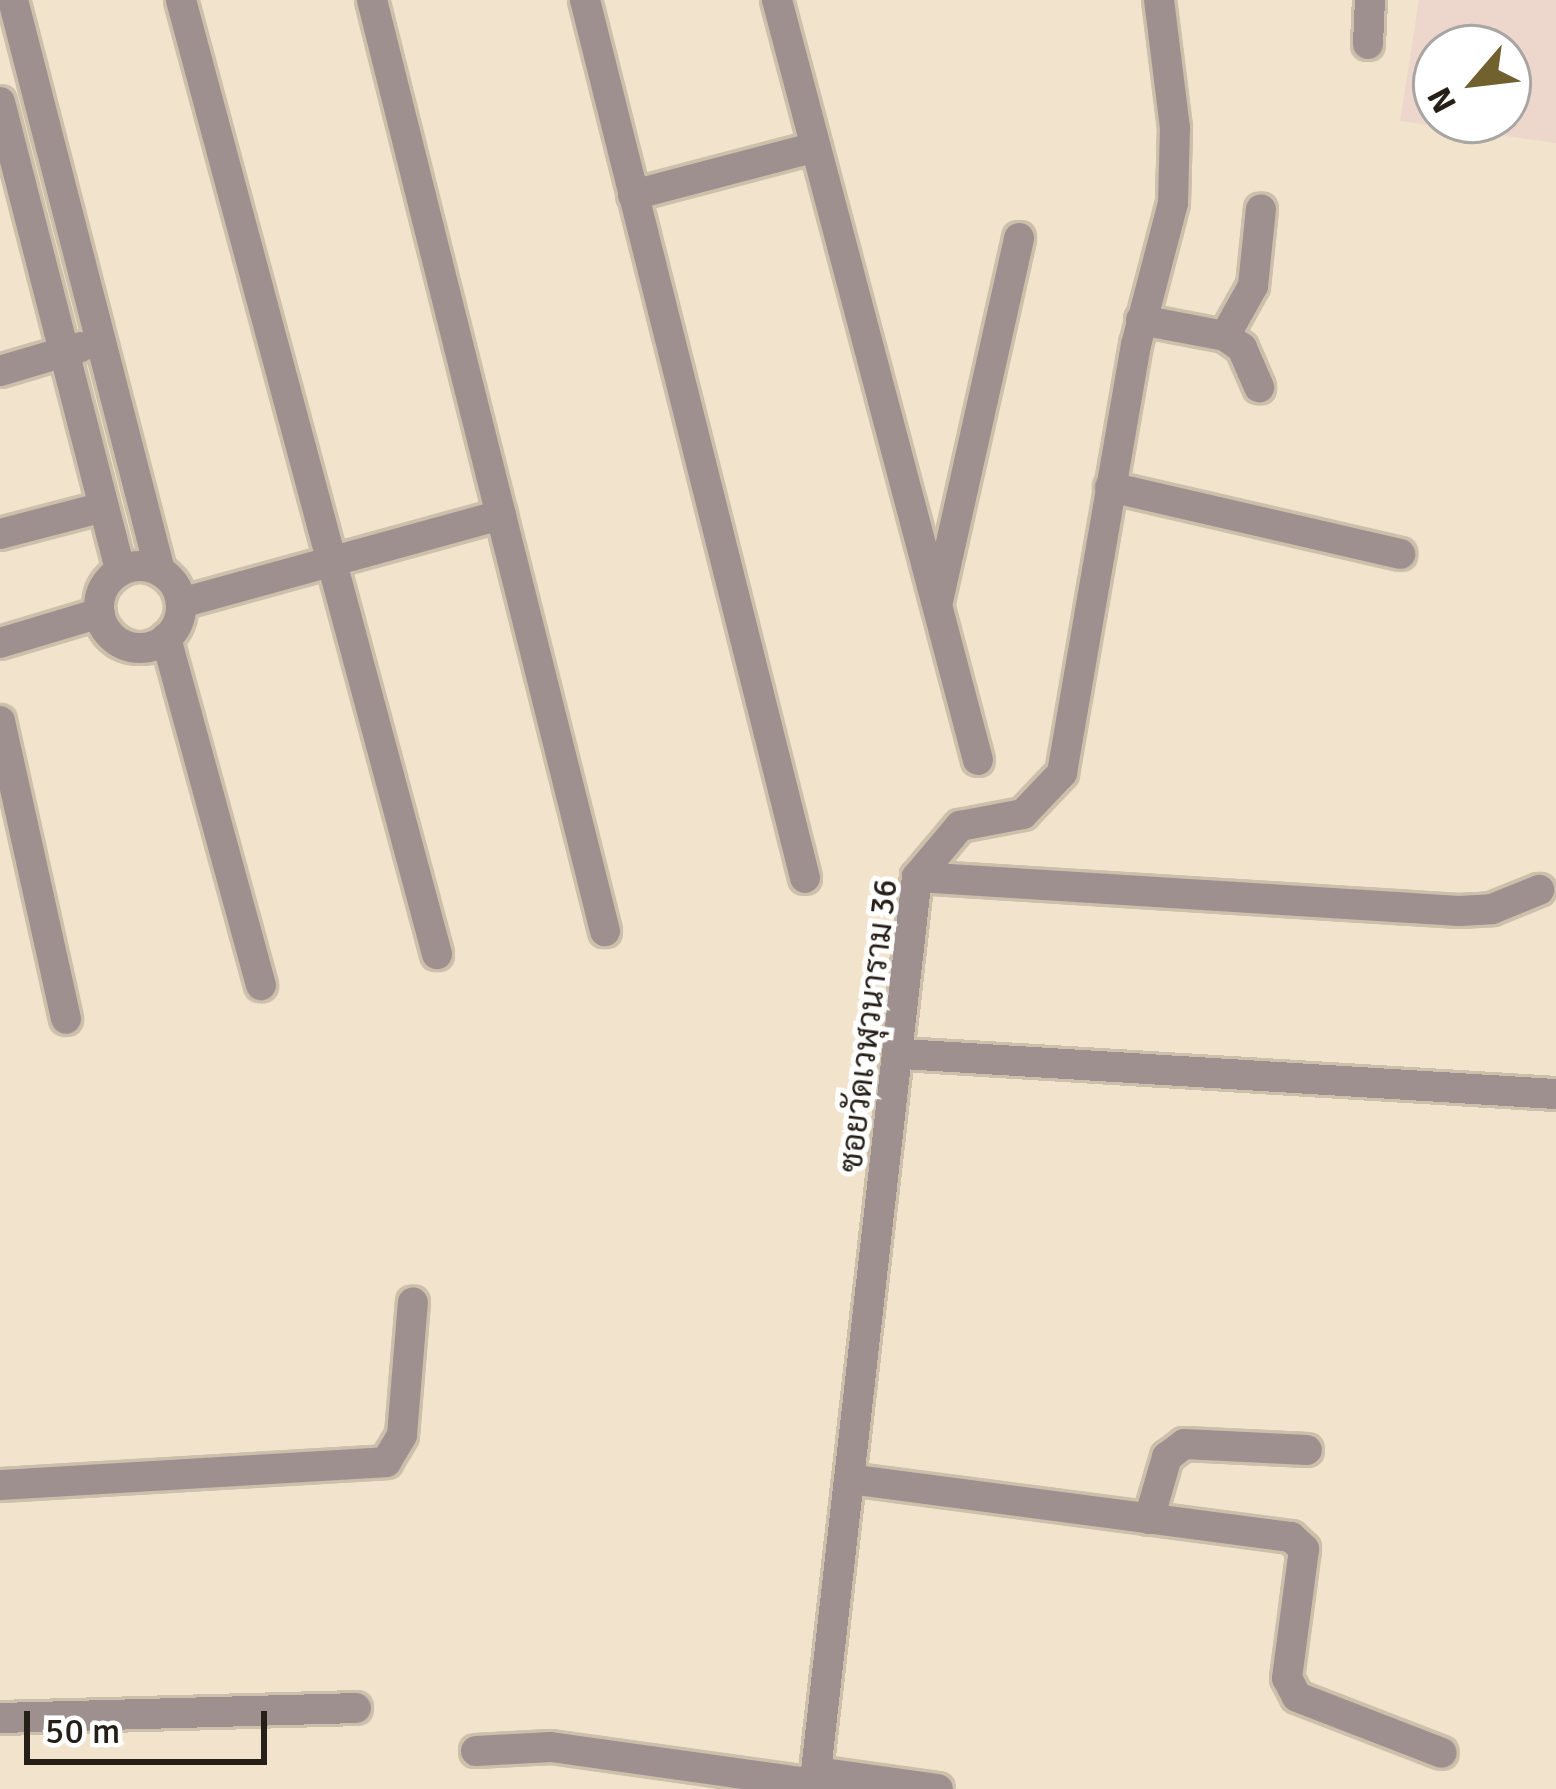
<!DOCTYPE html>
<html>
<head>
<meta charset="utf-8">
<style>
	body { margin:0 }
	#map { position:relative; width:1556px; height:1789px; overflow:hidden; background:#f2e3cc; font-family:Signika,Sarabun,sans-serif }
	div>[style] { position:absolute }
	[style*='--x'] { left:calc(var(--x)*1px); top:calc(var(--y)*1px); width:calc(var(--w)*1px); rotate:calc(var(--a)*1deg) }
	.education>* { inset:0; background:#edd6cb }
	.roads { filter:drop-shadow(3px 0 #cdc0ab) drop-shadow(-3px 0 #cdc0ab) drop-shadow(0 3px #cdc0ab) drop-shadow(0 -3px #cdc0ab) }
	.minor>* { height:30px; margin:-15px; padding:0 15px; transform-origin:15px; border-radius:15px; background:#9d908f }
	.minor>.ring { margin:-15px; padding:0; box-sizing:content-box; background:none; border:30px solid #9d908f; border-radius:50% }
	span { translate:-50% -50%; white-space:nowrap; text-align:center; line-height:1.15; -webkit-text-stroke:10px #fff; paint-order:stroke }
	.street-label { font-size:33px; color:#251f17 }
	.north { position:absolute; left:1412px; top:24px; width:120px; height:120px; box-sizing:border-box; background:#fff; border:3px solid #a8a5a2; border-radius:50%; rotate:242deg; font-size:33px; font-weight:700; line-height:48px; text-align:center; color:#251f17 }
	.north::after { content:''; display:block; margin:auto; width:42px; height:54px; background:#70612e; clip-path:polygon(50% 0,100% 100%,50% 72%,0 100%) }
	.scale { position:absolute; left:24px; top:1711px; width:243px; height:54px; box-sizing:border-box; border:6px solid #251f17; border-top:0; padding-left:15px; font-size:36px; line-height:42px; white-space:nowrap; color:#251f17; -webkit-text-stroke:9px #fff; paint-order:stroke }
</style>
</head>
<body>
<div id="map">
	<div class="education">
		<div style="clip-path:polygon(evenodd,1419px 0,1556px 0,1556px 143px,1400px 121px,1419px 0,1436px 48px,1508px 48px,1508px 120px,1436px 120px,1436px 48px)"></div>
	</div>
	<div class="roads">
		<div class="minor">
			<div style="--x:13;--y:0;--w:590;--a:75.56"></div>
			<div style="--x:181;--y:0;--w:988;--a:74.98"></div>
			<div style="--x:372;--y:0;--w:960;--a:75.95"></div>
			<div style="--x:585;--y:0;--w:905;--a:75.93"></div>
			<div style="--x:777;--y:0;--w:786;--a:75.19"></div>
			<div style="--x:1368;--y:44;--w:44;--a:-87.4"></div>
			<div style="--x:0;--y:102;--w:484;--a:75.6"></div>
			<div style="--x:633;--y:195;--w:189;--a:-14.7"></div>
			<div style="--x:1141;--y:320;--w:86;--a:10.8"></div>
			<div style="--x:1225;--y:336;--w:21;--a:35"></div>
			<div style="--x:1242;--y:348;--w:43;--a:66.4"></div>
			<div style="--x:1225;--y:336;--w:57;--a:-60.8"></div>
			<div style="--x:1253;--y:286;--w:77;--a:-84.1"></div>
			<div style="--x:0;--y:371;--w:84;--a:-16.5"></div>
			<div style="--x:1110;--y:487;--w:298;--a:13"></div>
			<div style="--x:0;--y:534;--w:107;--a:-14.6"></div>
			<div class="ring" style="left:99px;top:566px;width:52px;height:52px"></div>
			<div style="--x:938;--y:601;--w:372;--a:-77.4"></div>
			<div style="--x:181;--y:603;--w:332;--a:-15.4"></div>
			<div style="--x:166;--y:638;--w:360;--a:74.7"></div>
			<div style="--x:0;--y:643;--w:104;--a:-16.7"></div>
			<div style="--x:0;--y:721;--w:305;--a:77.5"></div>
			<div style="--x:917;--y:877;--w:543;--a:3.59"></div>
			<div style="--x:1459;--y:911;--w:33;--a:-3"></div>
			<div style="--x:1492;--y:909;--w:51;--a:-22"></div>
			<div style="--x:903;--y:1054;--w:654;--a:3.51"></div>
			<div style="--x:849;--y:1479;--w:446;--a:7.5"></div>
			<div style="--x:1291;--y:1537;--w:18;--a:43"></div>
			<div style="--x:1304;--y:1549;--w:130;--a:97.5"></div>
			<div style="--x:1287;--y:1678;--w:21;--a:62"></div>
			<div style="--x:1297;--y:1697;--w:155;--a:21.1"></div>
			<div style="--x:0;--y:1485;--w:387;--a:-3.4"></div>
			<div style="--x:386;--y:1462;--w:31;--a:-59"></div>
			<div style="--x:402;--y:1435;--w:133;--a:-85.3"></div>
			<div style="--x:1149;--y:1519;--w:65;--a:-73.8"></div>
			<div style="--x:1167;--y:1457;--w:21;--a:-37"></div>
			<div style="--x:1184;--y:1444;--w:123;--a:2.8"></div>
			<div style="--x:0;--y:1718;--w:356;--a:-1.6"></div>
			<div style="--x:476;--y:1751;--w:75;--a:-3.1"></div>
			<div style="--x:551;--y:1747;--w:267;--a:8"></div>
			<div style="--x:817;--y:1772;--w:122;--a:8"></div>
			<div style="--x:814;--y:1789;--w:918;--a:-83.56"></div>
			<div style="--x:917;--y:877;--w:67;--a:-49.9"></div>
			<div style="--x:960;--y:826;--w:64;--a:-10.8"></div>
			<div style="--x:1023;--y:814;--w:57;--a:-46.4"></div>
			<div style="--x:1062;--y:773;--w:434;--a:-80.2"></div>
			<div style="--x:1136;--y:345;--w:147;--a:-75.4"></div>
			<div style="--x:1173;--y:203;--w:75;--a:-88.5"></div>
			<div style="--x:1175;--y:128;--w:129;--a:-97.1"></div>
		</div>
	</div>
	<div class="street-label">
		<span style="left:869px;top:1026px;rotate:-83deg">ซอยวัดเวฬุวนาราม 36</span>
	</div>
	<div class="north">N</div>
	<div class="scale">50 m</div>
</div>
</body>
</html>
